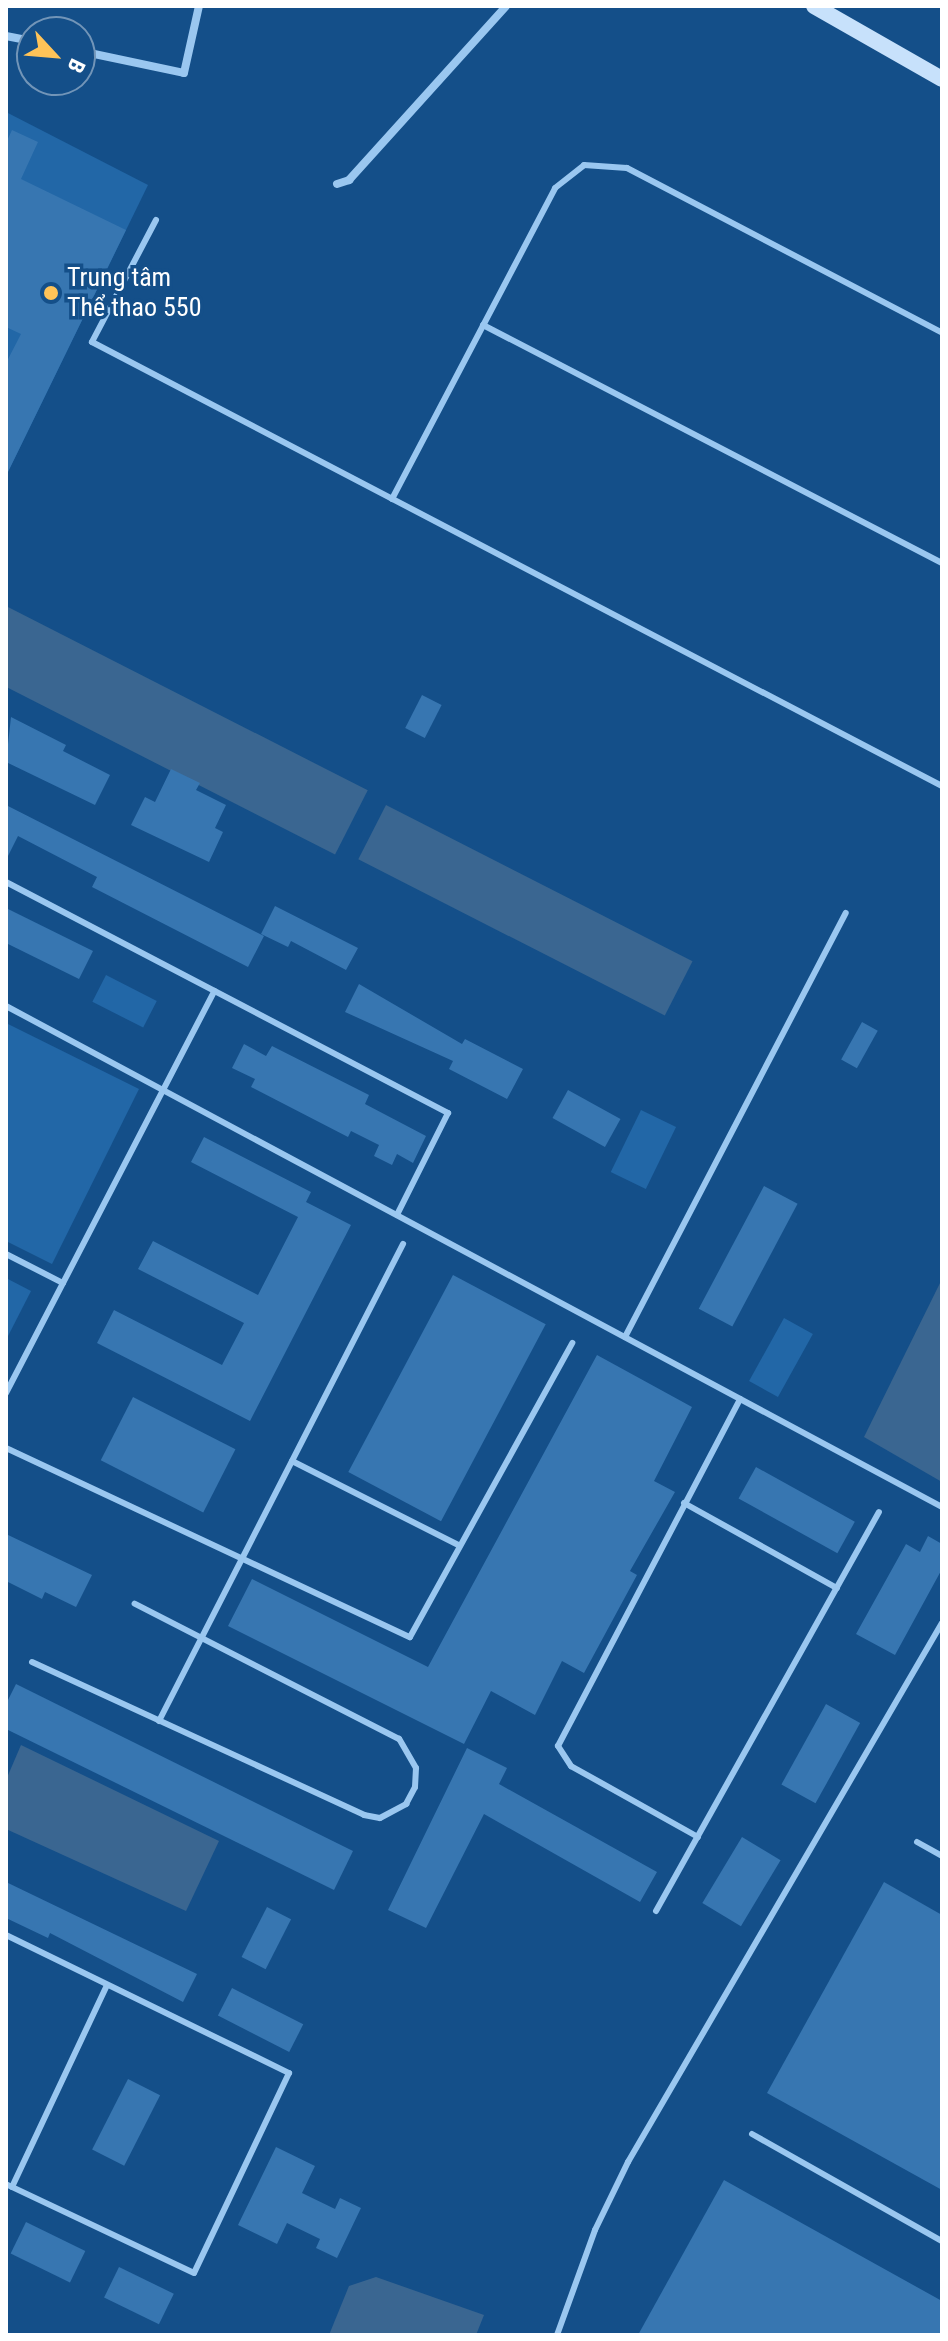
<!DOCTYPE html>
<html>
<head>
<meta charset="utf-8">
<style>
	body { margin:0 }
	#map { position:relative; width:948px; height:2341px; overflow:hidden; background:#144f89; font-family:"Roboto Condensed",sans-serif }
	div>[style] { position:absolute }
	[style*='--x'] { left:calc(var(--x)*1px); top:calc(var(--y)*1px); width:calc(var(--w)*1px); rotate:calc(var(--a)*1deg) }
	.green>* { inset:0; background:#2267a7; transform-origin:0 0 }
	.water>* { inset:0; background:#3a6691; transform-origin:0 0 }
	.building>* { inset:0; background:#3776b1; transform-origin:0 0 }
	.service>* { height:6px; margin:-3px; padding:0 3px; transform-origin:3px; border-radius:3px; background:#9ac7f0 }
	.minor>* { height:8px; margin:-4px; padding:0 4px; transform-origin:4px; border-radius:4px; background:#9ac7f0 }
	.secondary>* { height:16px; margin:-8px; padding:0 8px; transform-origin:8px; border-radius:8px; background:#c7e1fb }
	.dots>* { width:22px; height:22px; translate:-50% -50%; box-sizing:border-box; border:4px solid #144f89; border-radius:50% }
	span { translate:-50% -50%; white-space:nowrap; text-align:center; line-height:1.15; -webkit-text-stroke:7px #144f89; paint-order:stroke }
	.poi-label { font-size:26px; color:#fff }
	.left { translate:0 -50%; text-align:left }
	.frame { position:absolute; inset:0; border:8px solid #fff; pointer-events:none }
	.north { position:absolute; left:16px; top:16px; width:80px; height:80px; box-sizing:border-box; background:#144f89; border:2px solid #7295b8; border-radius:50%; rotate:116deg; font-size:22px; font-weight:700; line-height:32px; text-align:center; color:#fff }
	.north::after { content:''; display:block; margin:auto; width:28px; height:36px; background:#ffc358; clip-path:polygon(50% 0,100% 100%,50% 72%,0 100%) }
</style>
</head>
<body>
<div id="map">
	<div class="green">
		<div style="clip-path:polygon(6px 112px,148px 185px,6px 476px)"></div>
		<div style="left:106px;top:975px;width:57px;height:30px;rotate:27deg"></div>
		<div style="clip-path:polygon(6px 1023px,139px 1089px,52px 1264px,6px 1241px)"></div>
		<div style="left:641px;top:1110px;width:39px;height:69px;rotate:26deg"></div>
		<div style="clip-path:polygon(6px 1278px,31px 1291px,6px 1340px)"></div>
		<div style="left:784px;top:1318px;width:33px;height:72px;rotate:29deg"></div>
	</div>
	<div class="water">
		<div style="left:6px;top:606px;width:406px;height:72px;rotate:27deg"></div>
		<div style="left:386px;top:805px;width:344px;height:61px;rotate:27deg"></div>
		<div style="clip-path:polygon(942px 1279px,942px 1482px,864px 1437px)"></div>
		<div style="clip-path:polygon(21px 1745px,219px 1841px,186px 1911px,6px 1829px,6px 1780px)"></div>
		<div style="clip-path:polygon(376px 2277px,484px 2315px,476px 2335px,329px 2335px,349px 2286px)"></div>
	</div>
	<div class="building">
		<div style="clip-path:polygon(12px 130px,38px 142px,21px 179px,126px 230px,6px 476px,6px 363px,21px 334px,6px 327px,6px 143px)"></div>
		<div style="left:422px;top:695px;width:22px;height:37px;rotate:27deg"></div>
		<div style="clip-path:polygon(11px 717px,66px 745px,63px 751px,110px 775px,95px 805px,6px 762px)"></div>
		<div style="clip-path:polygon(171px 769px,200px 783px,196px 790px,226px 805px,215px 828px,223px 832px,209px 862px,131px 825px,145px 797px,155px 802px)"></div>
		<div style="clip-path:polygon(6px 805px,264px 936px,248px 967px,92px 887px,97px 877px,18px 836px,6px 860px)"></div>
		<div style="clip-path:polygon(275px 906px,358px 948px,346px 970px,291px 941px,288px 947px,261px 934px)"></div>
		<div style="clip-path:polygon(6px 908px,93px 951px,79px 979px,6px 943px)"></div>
		<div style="clip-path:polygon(359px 984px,462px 1044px,465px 1039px,523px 1069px,507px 1099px,449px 1069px,453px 1061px,345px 1012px)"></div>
		<div style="left:862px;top:1022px;width:18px;height:43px;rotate:29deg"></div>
		<div style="clip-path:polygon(244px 1044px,266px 1056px,272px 1046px,369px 1095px,365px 1104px,426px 1136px,413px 1163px,397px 1154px,392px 1165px,374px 1156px,379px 1145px,351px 1131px,348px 1137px,251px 1087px,255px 1079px,232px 1068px)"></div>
		<div style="left:568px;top:1090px;width:60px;height:32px;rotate:29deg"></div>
		<div style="clip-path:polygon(204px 1137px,311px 1192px,306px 1202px,351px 1225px,250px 1421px,97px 1343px,114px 1310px,222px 1365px,244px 1323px,138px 1269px,153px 1241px,258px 1295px,298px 1217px,191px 1162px)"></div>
		<div style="left:764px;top:1186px;width:38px;height:139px;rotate:28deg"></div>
		<div style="left:453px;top:1275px;width:105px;height:223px;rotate:28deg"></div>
		<div style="clip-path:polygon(597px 1355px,692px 1407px,654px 1481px,675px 1492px,630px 1571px,637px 1575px,584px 1673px,562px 1661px,535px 1715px,491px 1691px,464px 1744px,228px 1626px,252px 1579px,428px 1667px)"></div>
		<div style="left:133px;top:1397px;width:115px;height:71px;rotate:27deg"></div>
		<div style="left:756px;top:1467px;width:113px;height:36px;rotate:29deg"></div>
		<div style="clip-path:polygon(6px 1534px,92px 1575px,76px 1607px,45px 1592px,42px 1599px,6px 1581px)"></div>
		<div style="clip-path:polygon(928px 1536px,942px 1544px,942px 1569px,895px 1655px,856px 1634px,906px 1544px,920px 1552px)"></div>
		<div style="clip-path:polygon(16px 1684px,353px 1851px,334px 1890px,6px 1729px,6px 1704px)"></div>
		<div style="left:826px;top:1704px;width:39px;height:92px;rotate:29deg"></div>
		<div style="clip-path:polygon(467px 1748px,507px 1768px,499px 1784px,657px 1872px,640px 1902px,484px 1814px,426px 1928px,388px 1910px)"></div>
		<div style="left:742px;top:1837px;width:45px;height:77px;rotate:31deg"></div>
		<div style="clip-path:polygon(6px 1882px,197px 1974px,183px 2002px,50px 1933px,48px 1938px,6px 1918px)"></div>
		<div style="clip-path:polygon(884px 1882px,942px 1915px,942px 2190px,767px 2093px)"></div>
		<div style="left:267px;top:1907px;width:27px;height:56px;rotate:27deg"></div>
		<div style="left:232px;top:1988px;width:80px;height:31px;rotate:27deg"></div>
		<div style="left:128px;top:2079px;width:36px;height:79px;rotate:27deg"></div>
		<div style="clip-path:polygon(276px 2147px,315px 2166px,302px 2193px,335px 2209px,340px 2198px,361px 2208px,337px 2258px,316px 2248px,320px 2239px,287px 2223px,277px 2244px,238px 2225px)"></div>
		<div style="clip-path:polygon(724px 2180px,942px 2301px,942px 2335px,638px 2335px)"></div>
		<div style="left:26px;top:2222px;width:66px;height:35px;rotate:26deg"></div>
		<div style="left:119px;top:2267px;width:61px;height:34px;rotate:26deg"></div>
	</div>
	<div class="service">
		<div style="--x:156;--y:220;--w:138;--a:117.7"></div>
		<div style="--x:92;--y:342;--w:959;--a:27.58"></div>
		<div style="--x:483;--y:325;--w:517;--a:27.41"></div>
		<div style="--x:392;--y:499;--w:351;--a:-62.3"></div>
		<div style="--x:555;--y:188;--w:37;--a:-38"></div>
		<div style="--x:584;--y:165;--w:43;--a:4"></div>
		<div style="--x:627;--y:168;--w:356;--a:27.6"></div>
		<div style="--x:6;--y:882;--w:499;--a:27.6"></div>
		<div style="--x:448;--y:1113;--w:114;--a:116.6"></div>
		<div style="--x:6;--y:1006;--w:1062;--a:28.16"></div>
		<div style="--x:6;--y:1254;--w:64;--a:27"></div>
		<div style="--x:625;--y:1337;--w:478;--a:-62.5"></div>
		<div style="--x:6;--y:1393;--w:453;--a:-62.6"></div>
		<div style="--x:6;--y:1448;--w:446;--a:25.1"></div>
		<div style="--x:410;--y:1637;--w:336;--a:-61.1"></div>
		<div style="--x:292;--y:1461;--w:188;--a:26.8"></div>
		<div style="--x:684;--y:1503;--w:175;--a:29.1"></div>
		<div style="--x:32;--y:1662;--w:366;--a:24.7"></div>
		<div style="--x:364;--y:1815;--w:16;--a:11"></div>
		<div style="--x:380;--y:1818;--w:30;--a:-28"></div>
		<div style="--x:406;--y:1804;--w:19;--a:-62"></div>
		<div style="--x:415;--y:1787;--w:19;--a:-87"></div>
		<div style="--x:416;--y:1768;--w:34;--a:-120"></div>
		<div style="--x:399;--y:1739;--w:297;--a:-152.9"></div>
		<div style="--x:159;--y:1721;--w:536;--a:-62.91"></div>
		<div style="--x:698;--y:1837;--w:145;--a:-150.8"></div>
		<div style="--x:571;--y:1766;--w:24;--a:-123"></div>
		<div style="--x:558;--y:1746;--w:392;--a:-62.3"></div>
		<div style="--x:917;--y:1842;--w:29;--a:29"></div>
		<div style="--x:656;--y:1911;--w:457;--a:-60.8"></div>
		<div style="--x:6;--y:1935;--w:315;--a:26"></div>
		<div style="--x:289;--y:2073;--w:221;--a:115.4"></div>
		<div style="--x:194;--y:2273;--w:208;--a:-154.7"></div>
		<div style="--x:752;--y:2134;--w:218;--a:29.4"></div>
		<div style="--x:12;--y:2187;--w:223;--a:-64.8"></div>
		<div style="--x:557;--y:2335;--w:112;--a:-70.1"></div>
		<div style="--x:595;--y:2230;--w:76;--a:-64.1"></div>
		<div style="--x:628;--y:2162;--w:624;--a:-59.78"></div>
	</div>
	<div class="minor">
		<div style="--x:6;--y:36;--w:26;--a:11"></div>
		<div style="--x:80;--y:51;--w:106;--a:11.9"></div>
		<div style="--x:184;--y:73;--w:69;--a:-77.4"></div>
		<div style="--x:337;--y:184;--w:13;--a:-18"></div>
		<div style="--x:349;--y:180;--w:234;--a:-47.9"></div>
	</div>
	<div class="secondary">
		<div style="--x:814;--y:6;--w:147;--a:29.7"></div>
	</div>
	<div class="dots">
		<div style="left:51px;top:293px;background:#ffc358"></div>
	</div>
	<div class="poi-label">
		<span class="left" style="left:67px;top:293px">Trung tâm<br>Thể thao 550</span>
	</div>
	<div class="frame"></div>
	<div class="north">B</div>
</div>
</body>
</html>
